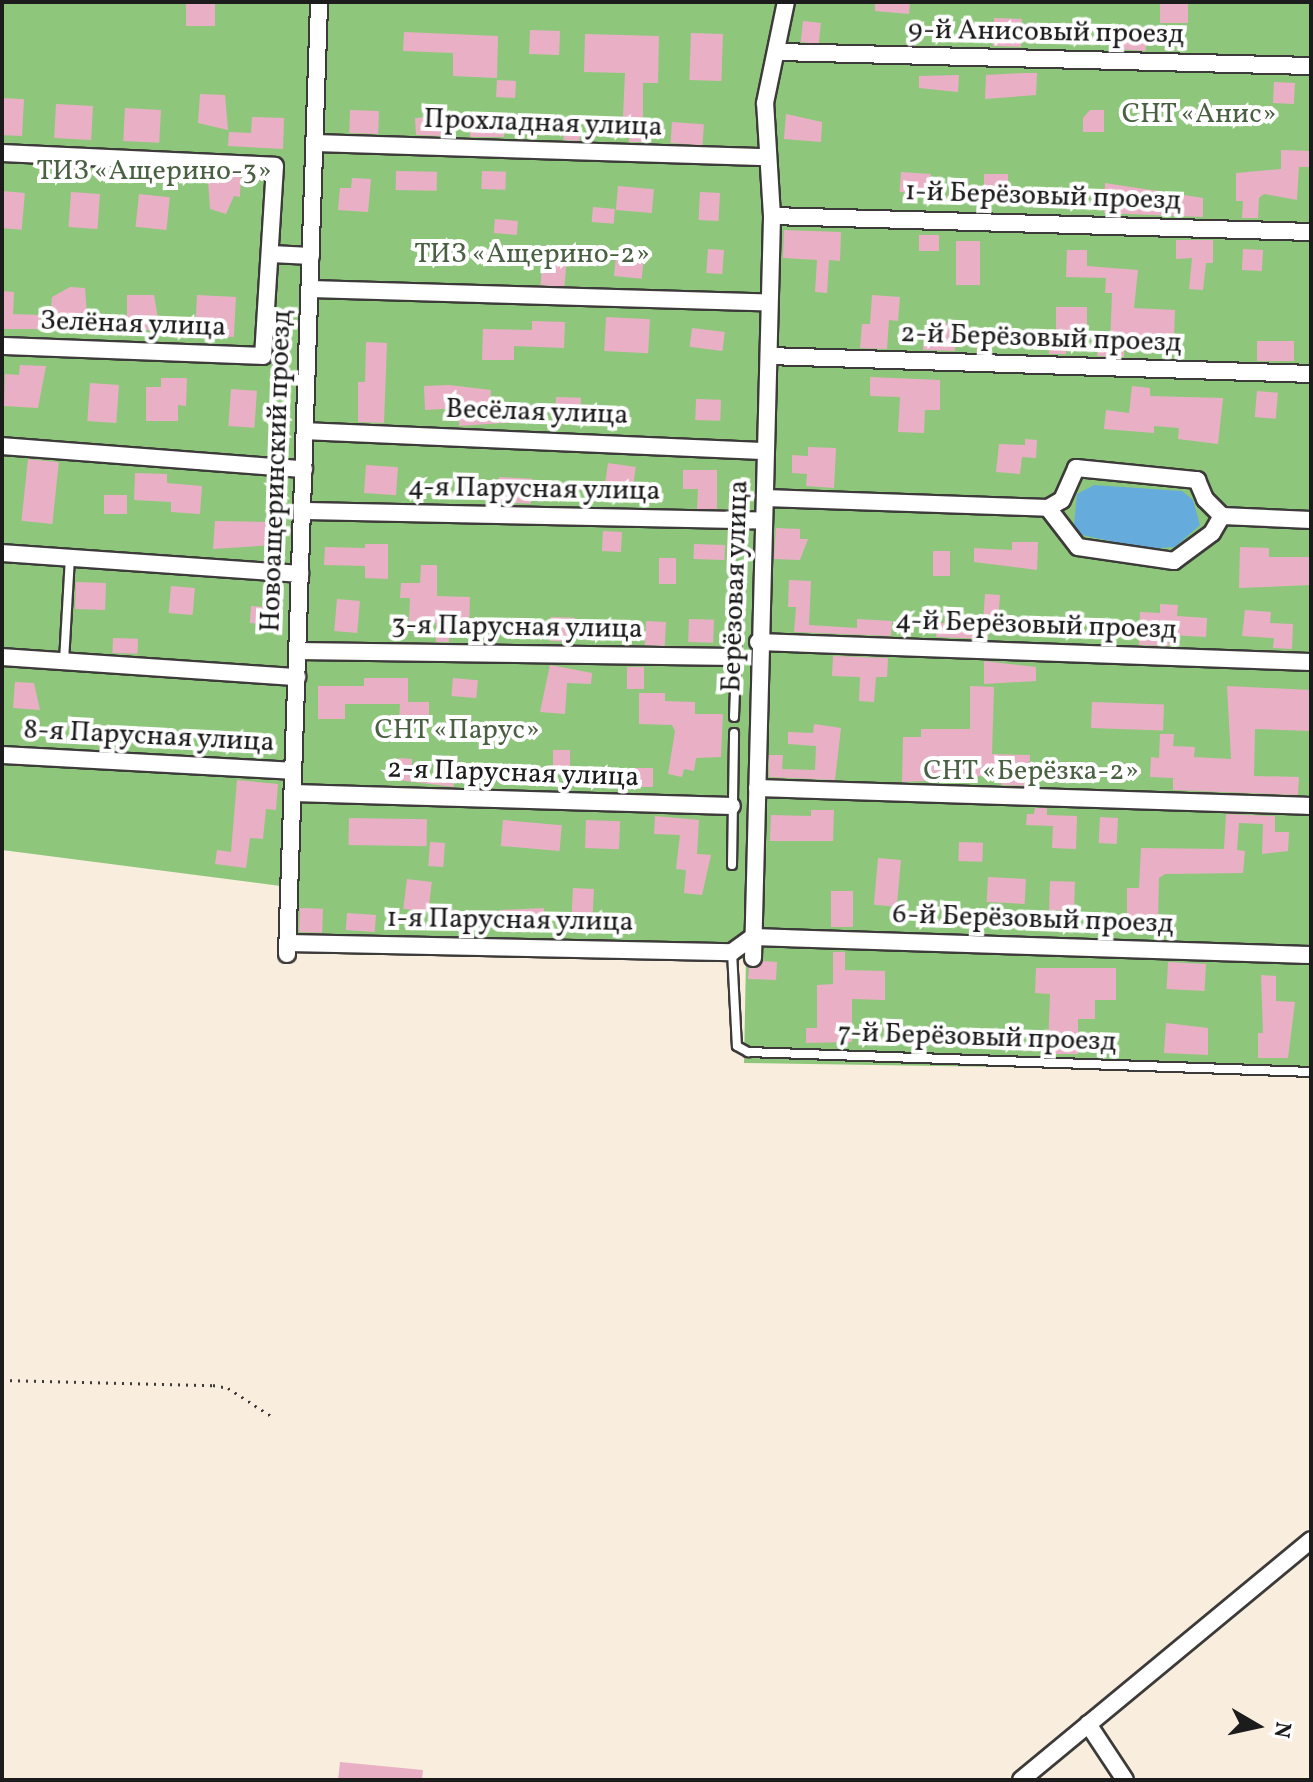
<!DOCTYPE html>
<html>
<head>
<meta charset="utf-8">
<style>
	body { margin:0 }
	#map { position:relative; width:1313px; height:1782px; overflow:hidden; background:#f9eddd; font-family:Vollkorn,serif }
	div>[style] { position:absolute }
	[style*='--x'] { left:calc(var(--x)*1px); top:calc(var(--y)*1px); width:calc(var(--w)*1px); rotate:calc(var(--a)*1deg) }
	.green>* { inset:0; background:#8ec77b }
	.water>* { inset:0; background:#65acdc }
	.building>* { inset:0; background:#e9b0c5; transform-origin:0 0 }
	.path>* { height:3px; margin-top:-1.5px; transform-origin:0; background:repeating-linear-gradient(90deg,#3d3b39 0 2px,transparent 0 8px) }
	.roads { filter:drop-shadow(2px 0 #3d3b39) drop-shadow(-2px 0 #3d3b39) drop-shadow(0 2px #3d3b39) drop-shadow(0 -2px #3d3b39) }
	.service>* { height:8px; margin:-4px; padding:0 4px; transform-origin:4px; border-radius:4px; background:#fff }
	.minor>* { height:16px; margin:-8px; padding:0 8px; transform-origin:8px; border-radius:8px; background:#fff }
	span { translate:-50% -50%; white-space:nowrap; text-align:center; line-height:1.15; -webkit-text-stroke:8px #fff; paint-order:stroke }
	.street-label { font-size:28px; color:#1c1c1c }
	.park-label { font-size:28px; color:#4a6042 }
	.frame { position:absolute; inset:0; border:4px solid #1c1c1c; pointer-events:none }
	.north { position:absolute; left:1217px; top:1686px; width:80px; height:80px; -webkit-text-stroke:6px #fff; paint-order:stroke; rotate:99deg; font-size:22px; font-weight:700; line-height:32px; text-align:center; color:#1c1c1c }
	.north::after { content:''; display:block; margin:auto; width:28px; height:36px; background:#1c1c1c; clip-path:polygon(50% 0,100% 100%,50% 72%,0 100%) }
</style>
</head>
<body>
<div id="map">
	<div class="green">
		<div style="clip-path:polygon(2px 2px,1311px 2px,1311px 1072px,744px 1063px,746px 959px,287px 951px,288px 887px,2px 850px)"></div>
	</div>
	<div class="water">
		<div style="clip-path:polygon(1094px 485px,1182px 491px,1193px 500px,1200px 525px,1175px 547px,1147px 549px,1082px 535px,1074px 525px,1077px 494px)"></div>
	</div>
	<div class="building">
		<div style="left:186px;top:2px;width:29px;height:24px"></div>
		<div style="clip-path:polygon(875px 2px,910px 2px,909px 14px,875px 11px)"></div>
		<div style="left:1160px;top:2px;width:28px;height:21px"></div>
		<div style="left:994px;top:18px;width:28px;height:28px;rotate:2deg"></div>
		<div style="left:803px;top:21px;width:18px;height:21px;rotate:6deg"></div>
		<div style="left:530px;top:30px;width:30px;height:24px;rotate:2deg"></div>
		<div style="left:1118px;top:30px;width:29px;height:19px;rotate:4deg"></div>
		<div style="clip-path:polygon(404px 32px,498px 36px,497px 78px,453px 76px,453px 53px,403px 51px)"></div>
		<div style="left:691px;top:33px;width:32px;height:47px;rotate:2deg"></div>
		<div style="clip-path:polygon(585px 34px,659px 36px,658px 83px,643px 83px,643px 142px,629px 142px,629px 117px,623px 117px,625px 73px,584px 72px)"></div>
		<div style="clip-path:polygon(1024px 73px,1037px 73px,1036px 95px,985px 99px,986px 75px)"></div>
		<div style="clip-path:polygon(959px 75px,958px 92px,919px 88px,919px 76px)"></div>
		<div style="left:497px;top:80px;width:19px;height:17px;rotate:3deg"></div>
		<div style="left:1274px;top:82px;width:21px;height:21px;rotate:3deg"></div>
		<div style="clip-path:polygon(200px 94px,225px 95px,228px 130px,198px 123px)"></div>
		<div style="left:2px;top:98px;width:22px;height:37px;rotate:3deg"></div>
		<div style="left:56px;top:104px;width:37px;height:34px;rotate:3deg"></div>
		<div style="left:125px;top:108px;width:36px;height:33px;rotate:3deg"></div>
		<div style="left:350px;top:110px;width:29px;height:23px;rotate:2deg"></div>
		<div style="clip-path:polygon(1090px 110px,1104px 110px,1104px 132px,1083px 132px,1083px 118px)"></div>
		<div style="clip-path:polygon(786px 114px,822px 122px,821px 142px,784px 139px)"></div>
		<div style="clip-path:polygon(442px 116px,443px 136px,416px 135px,415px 118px)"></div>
		<div style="left:470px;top:116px;width:34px;height:21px"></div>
		<div style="clip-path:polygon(252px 117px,284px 118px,283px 149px,228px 146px,229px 132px,251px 133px)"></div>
		<div style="left:565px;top:117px;width:16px;height:23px;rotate:4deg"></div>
		<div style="left:672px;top:122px;width:32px;height:21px;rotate:4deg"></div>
		<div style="clip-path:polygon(1281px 150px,1311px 151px,1311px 167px,1299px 167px,1297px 200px,1264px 194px,1259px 198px,1258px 218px,1242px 218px,1243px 201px,1236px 201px,1236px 173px,1281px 169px)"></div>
		<div style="left:396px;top:171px;width:41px;height:19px;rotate:1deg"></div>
		<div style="left:482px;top:171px;width:24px;height:18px;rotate:2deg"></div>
		<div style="left:901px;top:172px;width:30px;height:20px;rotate:4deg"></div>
		<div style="clip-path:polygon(219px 174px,241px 175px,240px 197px,234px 196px,226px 214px,210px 209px,208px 180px,219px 180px)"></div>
		<div style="left:984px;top:174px;width:24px;height:21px"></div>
		<div style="clip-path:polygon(352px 178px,371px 179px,368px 212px,338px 210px,340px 188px,351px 188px)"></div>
		<div style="clip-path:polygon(1105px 183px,1203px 198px,1203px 217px,1104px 213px)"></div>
		<div style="left:618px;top:186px;width:36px;height:24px;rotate:5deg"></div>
		<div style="left:2px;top:191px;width:23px;height:37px;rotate:5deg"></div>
		<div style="left:71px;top:192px;width:29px;height:35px;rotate:4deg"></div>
		<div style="left:700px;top:192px;width:20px;height:28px;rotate:3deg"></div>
		<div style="left:139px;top:194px;width:31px;height:33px;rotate:6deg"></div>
		<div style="left:593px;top:207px;width:22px;height:15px;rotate:5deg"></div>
		<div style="left:495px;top:219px;width:23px;height:14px;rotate:5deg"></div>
		<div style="clip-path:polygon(784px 230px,841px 232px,840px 261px,829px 260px,827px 293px,815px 292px,817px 260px,783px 258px)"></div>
		<div style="left:919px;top:235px;width:20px;height:16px"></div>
		<div style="clip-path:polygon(1176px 240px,1213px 240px,1213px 263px,1206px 263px,1203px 290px,1189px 289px,1192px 258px,1176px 259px)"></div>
		<div style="left:956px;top:241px;width:24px;height:44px"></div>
		<div style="left:708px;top:249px;width:16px;height:24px;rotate:4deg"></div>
		<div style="left:1243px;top:249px;width:20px;height:21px;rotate:3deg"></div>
		<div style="clip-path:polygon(1067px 250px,1087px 250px,1087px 266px,1138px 270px,1134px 308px,1175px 310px,1174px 340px,1125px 337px,1124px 357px,1097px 356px,1098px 346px,1110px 346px,1112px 293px,1105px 293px,1106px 278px,1066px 277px)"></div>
		<div style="left:543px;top:256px;width:24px;height:29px;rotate:5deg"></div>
		<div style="left:616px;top:256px;width:28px;height:20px;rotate:6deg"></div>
		<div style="clip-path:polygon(70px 287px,85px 288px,88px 332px,50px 322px,52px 297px)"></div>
		<div style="clip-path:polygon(2px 291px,14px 292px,13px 314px,40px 315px,40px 329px,2px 329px)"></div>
		<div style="clip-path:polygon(127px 295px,154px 295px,160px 330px,127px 330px)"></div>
		<div style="left:197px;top:295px;width:39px;height:40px;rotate:3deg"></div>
		<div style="clip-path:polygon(872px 295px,900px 297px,898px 321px,889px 320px,887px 349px,860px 348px,862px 324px,870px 324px)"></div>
		<div style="left:1056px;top:307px;width:31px;height:25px"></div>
		<div style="left:277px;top:316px;width:14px;height:26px"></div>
		<div style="left:606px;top:317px;width:44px;height:34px;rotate:3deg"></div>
		<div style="clip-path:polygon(532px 321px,565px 322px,564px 348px,514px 346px,514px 360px,482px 360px,483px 329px,532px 330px)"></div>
		<div style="clip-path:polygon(933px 323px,956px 324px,955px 351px,923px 350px,924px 333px,933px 334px)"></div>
		<div style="left:692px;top:328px;width:33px;height:19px;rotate:7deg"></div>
		<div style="left:1049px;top:335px;width:17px;height:19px"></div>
		<div style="left:1257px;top:341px;width:37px;height:20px"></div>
		<div style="clip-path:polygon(366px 342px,387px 343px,384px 423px,358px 422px,358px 382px,365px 382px)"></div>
		<div style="clip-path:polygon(20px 365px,46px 366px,38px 408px,4px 406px,5px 374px,19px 375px)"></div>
		<div style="clip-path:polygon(870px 377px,940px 380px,940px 410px,925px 410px,924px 433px,898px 432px,900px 397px,870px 396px)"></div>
		<div style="clip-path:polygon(161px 378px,187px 378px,186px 406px,178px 405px,178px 421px,146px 421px,146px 387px,161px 387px)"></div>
		<div style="left:90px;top:383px;width:29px;height:38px;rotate:4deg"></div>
		<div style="clip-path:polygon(449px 385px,491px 390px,490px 408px,519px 409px,519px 422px,459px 426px,460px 408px,425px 410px,424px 386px)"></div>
		<div style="clip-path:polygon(1132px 386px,1150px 388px,1150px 396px,1223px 398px,1218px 444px,1178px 439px,1179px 428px,1154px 426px,1154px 433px,1104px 429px,1106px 410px,1129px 413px)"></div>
		<div style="left:231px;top:389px;width:26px;height:37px;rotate:4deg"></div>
		<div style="left:1257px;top:391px;width:21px;height:26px;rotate:5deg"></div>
		<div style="left:556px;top:397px;width:25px;height:22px;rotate:2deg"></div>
		<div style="left:696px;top:399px;width:25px;height:21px;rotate:2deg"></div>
		<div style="clip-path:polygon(1025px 439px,1037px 440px,1036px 458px,1022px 457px,1020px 474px,996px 472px,999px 444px,1025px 445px)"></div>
		<div style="clip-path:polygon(808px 447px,836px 448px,834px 488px,806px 486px,807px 474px,792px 473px,792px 455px,808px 456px)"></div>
		<div style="left:28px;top:459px;width:31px;height:62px;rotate:6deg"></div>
		<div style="left:608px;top:463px;width:28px;height:28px;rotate:8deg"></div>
		<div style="left:366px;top:465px;width:32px;height:28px;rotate:4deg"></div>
		<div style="clip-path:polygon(683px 470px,717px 470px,717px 509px,697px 509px,698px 489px,683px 489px)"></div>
		<div style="clip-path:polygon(135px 473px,167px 474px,167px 483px,202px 486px,200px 514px,171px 512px,171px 502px,134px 500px)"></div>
		<div style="left:499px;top:477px;width:33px;height:25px;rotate:3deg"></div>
		<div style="left:104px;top:495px;width:23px;height:19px"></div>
		<div style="clip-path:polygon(215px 521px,275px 522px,275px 545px,213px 549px)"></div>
		<div style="clip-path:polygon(776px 528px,800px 529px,800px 539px,808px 539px,800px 560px,774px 559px)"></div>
		<div style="left:603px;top:531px;width:19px;height:20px;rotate:3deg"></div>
		<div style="clip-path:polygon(1012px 542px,1038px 542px,1037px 570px,974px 562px,974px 548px,1012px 550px)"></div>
		<div style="clip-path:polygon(365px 544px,388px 544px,388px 579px,365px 578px,365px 566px,324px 565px,325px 547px,365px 548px)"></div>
		<div style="left:694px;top:544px;width:31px;height:15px;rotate:2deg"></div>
		<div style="clip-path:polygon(1240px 547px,1269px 548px,1269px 557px,1311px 557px,1311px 585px,1239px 588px)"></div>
		<div style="left:933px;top:551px;width:17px;height:25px"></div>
		<div style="left:659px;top:558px;width:17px;height:26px"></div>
		<div style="clip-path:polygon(421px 565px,437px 565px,437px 596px,470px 597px,469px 626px,449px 625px,449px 642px,436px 642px,436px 623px,409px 621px,410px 598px,400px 598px,401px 583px,420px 583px)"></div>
		<div style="clip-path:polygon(789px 580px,811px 581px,809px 625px,857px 628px,857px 619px,892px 621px,891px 636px,794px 632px,796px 607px,788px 607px)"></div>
		<div style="left:76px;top:582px;width:30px;height:27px;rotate:2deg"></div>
		<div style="left:171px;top:586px;width:24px;height:27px;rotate:5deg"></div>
		<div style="left:985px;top:594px;width:15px;height:23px;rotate:4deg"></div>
		<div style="left:337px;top:599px;width:23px;height:32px;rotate:5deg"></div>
		<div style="clip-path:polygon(1160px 604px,1178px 605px,1177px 616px,1207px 618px,1206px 637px,1169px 635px,1169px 646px,1139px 645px,1140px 612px,1160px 613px)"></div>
		<div style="left:251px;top:606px;width:26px;height:17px;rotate:4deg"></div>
		<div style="clip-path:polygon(1245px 610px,1271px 612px,1270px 623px,1293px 624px,1292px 649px,1273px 648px,1274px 638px,1242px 636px)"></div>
		<div style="left:551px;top:617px;width:24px;height:24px;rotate:2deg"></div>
		<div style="left:689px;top:619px;width:25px;height:23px;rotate:2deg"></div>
		<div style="left:646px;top:621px;width:20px;height:24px;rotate:3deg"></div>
		<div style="clip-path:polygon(937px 623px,989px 623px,988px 639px,936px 637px)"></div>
		<div style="left:113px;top:638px;width:25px;height:15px;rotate:2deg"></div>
		<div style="clip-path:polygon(833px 656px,888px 658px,887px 677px,876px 677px,874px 702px,859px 701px,860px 677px,832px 676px)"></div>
		<div style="clip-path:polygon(984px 661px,1036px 667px,1036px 681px,984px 684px)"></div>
		<div style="clip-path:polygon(550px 665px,592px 673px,591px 684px,567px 683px,565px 714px,540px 712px)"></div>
		<div style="left:627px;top:667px;width:17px;height:22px"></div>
		<div style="clip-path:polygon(364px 678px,408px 678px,408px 702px,429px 702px,429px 725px,399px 724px,400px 704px,345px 704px,345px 719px,318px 719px,318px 686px,364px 686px)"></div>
		<div style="left:453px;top:678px;width:25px;height:18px;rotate:5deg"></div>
		<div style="clip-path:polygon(15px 682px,34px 683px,40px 710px,13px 708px)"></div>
		<div style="clip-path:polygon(970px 686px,994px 687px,992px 754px,1030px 755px,1029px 786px,1001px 785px,1001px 777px,945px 775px,945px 780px,902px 782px,903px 737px,921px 737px,921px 729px,970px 729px)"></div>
		<div style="clip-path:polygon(1227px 686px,1311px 690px,1310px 731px,1255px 729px,1254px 776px,1299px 777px,1298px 795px,1173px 790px,1173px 778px,1150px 777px,1151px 757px,1159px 758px,1160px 734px,1174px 734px,1173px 746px,1195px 747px,1194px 757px,1231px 759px)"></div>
		<div style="clip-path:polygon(639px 693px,665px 693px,665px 701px,695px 702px,695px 714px,723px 714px,721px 757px,696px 758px,694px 771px,684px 769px,682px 777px,668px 774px,675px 731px,672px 725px,639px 724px)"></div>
		<div style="left:1092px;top:702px;width:72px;height:26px;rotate:2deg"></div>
		<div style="clip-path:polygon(814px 724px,841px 728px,835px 780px,769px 777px,769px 755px,783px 755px,782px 769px,815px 770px,816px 746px,788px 744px,788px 732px,813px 733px)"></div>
		<div style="left:553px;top:750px;width:17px;height:21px"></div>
		<div style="clip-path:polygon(399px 758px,412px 759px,412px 769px,430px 770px,430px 780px,453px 779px,454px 787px,398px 780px)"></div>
		<div style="left:631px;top:768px;width:22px;height:19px"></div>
		<div style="clip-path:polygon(237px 780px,278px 784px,276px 810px,266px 809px,263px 839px,250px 838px,246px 868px,215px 864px,217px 850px,231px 852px)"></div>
		<div style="clip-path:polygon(1035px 808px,1047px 808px,1047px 815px,1077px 816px,1076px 849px,1052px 848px,1053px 826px,1026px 825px,1027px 814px,1034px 814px)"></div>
		<div style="clip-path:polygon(811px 810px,834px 810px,833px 841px,770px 841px,771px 815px,811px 816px)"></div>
		<div style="clip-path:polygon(1226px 814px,1275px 816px,1275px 832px,1289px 832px,1288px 851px,1262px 854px,1263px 824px,1239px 823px,1237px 850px,1245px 851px,1243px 873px,1165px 874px,1159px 878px,1158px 918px,1147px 918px,1147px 927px,1127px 921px,1127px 888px,1139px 888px,1141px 848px,1224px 849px)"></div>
		<div style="clip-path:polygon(655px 816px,699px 820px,697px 854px,711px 855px,702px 895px,684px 893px,686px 870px,676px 869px,680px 835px,654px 834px)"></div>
		<div style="left:1100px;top:817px;width:18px;height:26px;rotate:3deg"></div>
		<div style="left:349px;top:818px;width:78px;height:27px;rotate:1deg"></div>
		<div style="left:503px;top:820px;width:59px;height:26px;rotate:5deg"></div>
		<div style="left:586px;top:820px;width:34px;height:28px;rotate:2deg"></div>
		<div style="left:430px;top:842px;width:15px;height:24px;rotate:4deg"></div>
		<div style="left:959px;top:842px;width:24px;height:19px;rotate:2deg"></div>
		<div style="left:878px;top:858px;width:23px;height:47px;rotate:5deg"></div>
		<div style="left:988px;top:877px;width:38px;height:25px;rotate:3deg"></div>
		<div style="left:407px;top:879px;width:25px;height:30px;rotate:7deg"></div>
		<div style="left:1050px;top:881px;width:25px;height:29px;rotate:2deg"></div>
		<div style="left:573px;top:888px;width:21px;height:40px;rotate:3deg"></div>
		<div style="left:831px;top:891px;width:22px;height:36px"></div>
		<div style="left:300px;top:908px;width:23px;height:24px;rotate:2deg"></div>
		<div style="clip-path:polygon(431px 908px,458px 910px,457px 927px,429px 929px)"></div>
		<div style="clip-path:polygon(544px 908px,543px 931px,498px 930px,500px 910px)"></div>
		<div style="left:347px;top:913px;width:29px;height:17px;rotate:4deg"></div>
		<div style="clip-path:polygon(833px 952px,845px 952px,845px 970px,885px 971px,885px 1000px,852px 999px,852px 1042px,806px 1043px,806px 1028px,817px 1028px,817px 985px,833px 984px)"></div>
		<div style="clip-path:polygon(763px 961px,777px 962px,776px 980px,748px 979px,749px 968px)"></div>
		<div style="left:1168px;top:962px;width:38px;height:27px;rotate:3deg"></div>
		<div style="clip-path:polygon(1036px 968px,1116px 968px,1116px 1000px,1095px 1000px,1095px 1019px,1078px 1019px,1078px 1054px,1054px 1054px,1054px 1047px,1048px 1047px,1050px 994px,1035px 993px)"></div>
		<div style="clip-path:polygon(1261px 975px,1276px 976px,1276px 1001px,1295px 1002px,1288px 1058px,1258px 1058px,1258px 1033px,1263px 1033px)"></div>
		<div style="clip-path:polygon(1166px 1023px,1208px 1028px,1208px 1055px,1164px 1053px)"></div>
		<div style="clip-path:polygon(340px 1762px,423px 1770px,422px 1780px,338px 1780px)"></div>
	</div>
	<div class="path">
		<div style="--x:2;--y:1380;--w:211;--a:1.4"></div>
		<div style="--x:213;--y:1385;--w:15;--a:11"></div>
		<div style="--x:228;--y:1388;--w:51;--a:33.1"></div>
	</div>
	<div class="roads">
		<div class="service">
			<div style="--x:64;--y:661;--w:103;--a:-86.7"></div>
			<div style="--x:734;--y:717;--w:111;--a:-87.9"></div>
			<div style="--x:732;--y:865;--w:132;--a:-89.1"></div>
			<div style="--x:732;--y:952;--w:94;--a:87"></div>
			<div style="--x:737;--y:1046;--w:13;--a:29"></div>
			<div style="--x:748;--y:1052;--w:563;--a:2.03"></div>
		</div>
		<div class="minor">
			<div style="--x:779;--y:52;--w:532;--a:1.51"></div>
			<div style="--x:315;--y:143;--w:453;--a:1.8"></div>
			<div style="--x:2;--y:153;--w:273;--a:2.7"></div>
			<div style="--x:275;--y:166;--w:190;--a:93.6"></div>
			<div style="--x:263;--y:356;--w:261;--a:-177.8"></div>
			<div style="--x:772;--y:216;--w:539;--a:1.7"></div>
			<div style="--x:271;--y:254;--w:40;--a:2.9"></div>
			<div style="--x:310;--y:289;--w:459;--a:1.7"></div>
			<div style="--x:769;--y:356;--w:542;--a:1.9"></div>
			<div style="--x:305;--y:431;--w:461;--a:2.5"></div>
			<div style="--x:2;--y:446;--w:303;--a:4.4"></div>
			<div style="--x:765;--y:498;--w:283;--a:2"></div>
			<div style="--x:1048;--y:508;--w:16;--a:-30"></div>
			<div style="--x:1062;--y:500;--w:35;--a:-66"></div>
			<div style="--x:1076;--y:468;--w:122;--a:5.7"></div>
			<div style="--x:1197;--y:480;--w:21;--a:67"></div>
			<div style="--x:1205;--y:499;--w:24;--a:45"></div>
			<div style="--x:1222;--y:516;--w:89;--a:2.6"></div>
			<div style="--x:1048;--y:508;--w:49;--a:52.4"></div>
			<div style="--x:1078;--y:547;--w:97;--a:8.3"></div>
			<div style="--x:1174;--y:561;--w:47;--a:-36.4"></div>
			<div style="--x:1212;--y:533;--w:20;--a:-60"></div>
			<div style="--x:302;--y:511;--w:462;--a:1.2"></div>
			<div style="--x:2;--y:553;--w:299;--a:4"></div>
			<div style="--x:758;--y:642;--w:553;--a:2.07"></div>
			<div style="--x:297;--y:651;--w:438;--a:0.8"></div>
			<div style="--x:2;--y:657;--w:296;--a:3.9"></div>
			<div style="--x:2;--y:755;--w:291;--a:3.1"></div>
			<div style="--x:757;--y:788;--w:554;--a:1.86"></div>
			<div style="--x:293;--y:793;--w:439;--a:1.7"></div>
			<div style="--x:288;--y:943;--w:444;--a:1.2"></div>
			<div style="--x:732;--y:952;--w:26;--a:-36"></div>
			<div style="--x:753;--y:937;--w:558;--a:1.85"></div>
			<div style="--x:287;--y:954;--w:953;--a:-88.07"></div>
			<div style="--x:753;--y:958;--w:742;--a:-88.53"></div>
			<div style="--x:772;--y:216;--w:113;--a:-93.5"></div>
			<div style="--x:765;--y:103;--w:103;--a:-78.3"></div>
			<div style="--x:1088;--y:1724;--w:67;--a:56.5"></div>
			<div style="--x:1021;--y:1780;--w:376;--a:-39.6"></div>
		</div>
	</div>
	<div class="street-label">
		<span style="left:1046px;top:33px;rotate:1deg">9-й Анисовый проезд</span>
		<span style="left:543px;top:124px;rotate:2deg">Прохладная улица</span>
		<span style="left:1043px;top:197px;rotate:2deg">1-й Берёзовый проезд</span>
		<span style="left:133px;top:325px;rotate:2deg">Зелёная улица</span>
		<span style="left:1041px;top:339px;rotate:2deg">2-й Берёзовый проезд</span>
		<span style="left:537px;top:413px;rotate:2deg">Весёлая улица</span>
		<span style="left:277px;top:471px;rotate:-88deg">Новоащеринский проезд</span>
		<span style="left:534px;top:490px;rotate:1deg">4-я Парусная улица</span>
		<span style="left:736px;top:586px;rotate:-88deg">Берёзовая улица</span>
		<span style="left:1036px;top:626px;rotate:2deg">4-й Берёзовый проезд</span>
		<span style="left:517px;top:628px;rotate:1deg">3-я Парусная улица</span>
		<span style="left:149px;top:737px;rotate:3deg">8-я Парусная улица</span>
		<span style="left:513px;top:774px;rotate:2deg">2-я Парусная улица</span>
		<span style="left:1033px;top:920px;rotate:2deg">6-й Берёзовый проезд</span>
		<span style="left:510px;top:921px;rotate:1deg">1-я Парусная улица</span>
		<span style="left:977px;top:1038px;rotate:2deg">7-й Берёзовый проезд</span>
	</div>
	<div class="park-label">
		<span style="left:1199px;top:115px">СНТ «Анис»</span>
		<span style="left:154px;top:172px">ТИЗ «Ащерино-3»</span>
		<span style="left:532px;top:255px">ТИЗ «Ащерино-2»</span>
		<span style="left:457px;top:731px">СНТ «Парус»</span>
		<span style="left:1031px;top:772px">СНТ «Берёзка-2»</span>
	</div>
	<div class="frame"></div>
	<div class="north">N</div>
</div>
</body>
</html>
